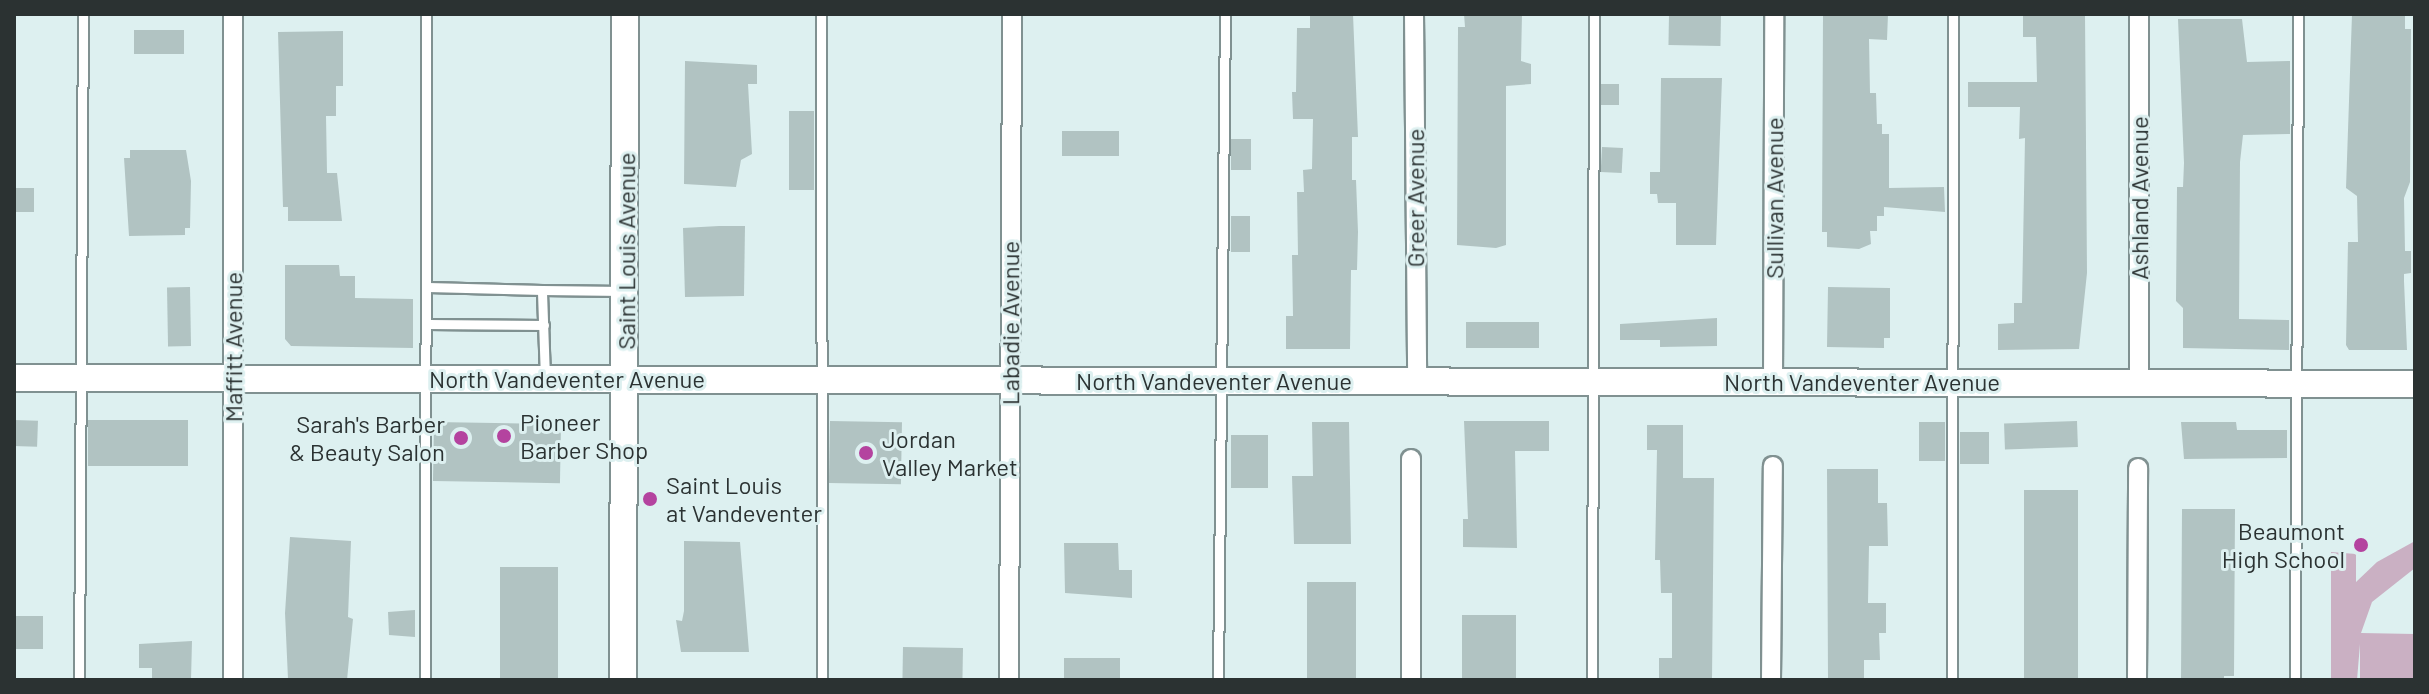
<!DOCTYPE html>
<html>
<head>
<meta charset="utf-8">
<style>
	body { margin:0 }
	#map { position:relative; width:2429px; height:694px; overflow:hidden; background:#ddf0f0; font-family:Barlow,sans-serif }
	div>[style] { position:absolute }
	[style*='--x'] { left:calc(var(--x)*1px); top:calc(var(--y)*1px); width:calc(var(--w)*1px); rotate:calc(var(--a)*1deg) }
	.green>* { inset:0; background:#cab0c3 }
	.building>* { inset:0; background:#b1c3c2; transform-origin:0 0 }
	.roads { filter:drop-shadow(2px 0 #809191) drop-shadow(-2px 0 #809191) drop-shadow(0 2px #809191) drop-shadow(0 -2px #809191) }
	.lane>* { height:9px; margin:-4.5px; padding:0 4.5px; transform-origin:4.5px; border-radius:4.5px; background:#fff }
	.street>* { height:18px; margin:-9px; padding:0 9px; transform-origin:9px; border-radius:9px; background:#fff }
	.secondary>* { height:26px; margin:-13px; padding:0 13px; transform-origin:13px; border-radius:13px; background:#fff }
	.dots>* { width:22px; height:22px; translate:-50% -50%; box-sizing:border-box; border:4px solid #ddf0f0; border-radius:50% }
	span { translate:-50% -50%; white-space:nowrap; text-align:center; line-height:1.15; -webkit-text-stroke:6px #ddf0f0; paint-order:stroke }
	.street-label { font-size:24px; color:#2b3232 }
	.poi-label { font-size:24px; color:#2b3232 }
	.left { translate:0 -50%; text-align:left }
	.right { translate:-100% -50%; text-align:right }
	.frame { position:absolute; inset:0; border:16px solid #2b3232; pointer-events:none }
</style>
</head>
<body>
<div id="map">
	<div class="green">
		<div style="clip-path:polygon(2415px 541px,2415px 568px,2372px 602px,2361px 633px,2415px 634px,2415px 680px,2360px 680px,2360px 644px,2357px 680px,2331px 680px,2331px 552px,2356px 554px,2356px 582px,2377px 562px)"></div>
	</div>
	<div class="building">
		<div style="clip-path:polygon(1310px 14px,1353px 14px,1358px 137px,1352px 137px,1352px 180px,1356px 180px,1358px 232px,1357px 270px,1351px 270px,1350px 349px,1286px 349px,1286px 316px,1293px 316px,1292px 255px,1298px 255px,1297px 192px,1304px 192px,1303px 170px,1312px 169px,1313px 119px,1293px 119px,1292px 92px,1296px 92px,1297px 28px,1310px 28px)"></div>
		<div style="clip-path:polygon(1464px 14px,1522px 14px,1521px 61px,1531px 64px,1531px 84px,1506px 86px,1506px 245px,1496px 248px,1457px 245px,1458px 27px,1465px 27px)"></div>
		<div style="left:1669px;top:14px;width:52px;height:31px;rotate:1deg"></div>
		<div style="clip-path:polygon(1823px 14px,1888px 14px,1887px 40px,1869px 39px,1870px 93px,1876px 93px,1877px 124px,1882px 124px,1882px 134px,1889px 134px,1889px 188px,1944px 187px,1945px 212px,1884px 207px,1884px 216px,1877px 216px,1877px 231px,1870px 231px,1871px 244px,1859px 249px,1827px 247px,1827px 232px,1822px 232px)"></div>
		<div style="clip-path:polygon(2023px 14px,2085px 14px,2087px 273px,2079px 349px,1998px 350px,1998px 324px,2014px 323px,2014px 303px,2022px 303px,2025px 138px,2019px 139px,2020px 107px,1968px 107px,1968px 82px,2037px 82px,2036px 37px,2023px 37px)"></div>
		<div style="clip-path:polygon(2352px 14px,2405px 14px,2405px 29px,2411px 29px,2410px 182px,2404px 198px,2405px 251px,2411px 251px,2411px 273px,2404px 274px,2404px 281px,2407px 350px,2349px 350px,2346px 345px,2348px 242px,2358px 242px,2357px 196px,2346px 188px)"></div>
		<div style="clip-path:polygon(2178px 19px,2242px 19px,2247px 62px,2290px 61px,2290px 134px,2243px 135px,2240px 162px,2239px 319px,2289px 320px,2289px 350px,2183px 348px,2183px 308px,2176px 301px,2177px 187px,2183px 187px,2184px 163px)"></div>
		<div style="left:184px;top:30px;width:24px;height:50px;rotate:90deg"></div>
		<div style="clip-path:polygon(343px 31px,343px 86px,336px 86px,336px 116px,326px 116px,327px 173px,337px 173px,342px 221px,288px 221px,288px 207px,283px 207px,278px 32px)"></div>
		<div style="clip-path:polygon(685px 61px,757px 65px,757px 84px,748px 84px,752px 154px,741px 160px,736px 187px,684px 184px)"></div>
		<div style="clip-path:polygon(1661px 78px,1722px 78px,1716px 245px,1676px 245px,1676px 203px,1658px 203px,1657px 194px,1650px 194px,1650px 172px,1660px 172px)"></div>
		<div style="left:1601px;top:84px;width:18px;height:21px"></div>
		<div style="left:789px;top:111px;width:25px;height:79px"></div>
		<div style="left:1062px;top:131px;width:57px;height:25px"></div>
		<div style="left:1231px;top:139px;width:20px;height:31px"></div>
		<div style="left:1602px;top:147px;width:21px;height:25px;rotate:3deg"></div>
		<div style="clip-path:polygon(130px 150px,186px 150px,191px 181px,190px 228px,185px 228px,185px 235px,129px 236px,124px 158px,130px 158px)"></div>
		<div style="left:14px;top:188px;width:20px;height:24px"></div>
		<div style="left:1231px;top:216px;width:19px;height:36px"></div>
		<div style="clip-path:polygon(719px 226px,745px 226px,744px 296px,685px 297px,683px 228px)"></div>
		<div style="clip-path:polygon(285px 265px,339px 265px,340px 276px,355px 276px,355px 298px,413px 299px,413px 348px,291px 346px,285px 339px)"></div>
		<div style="left:190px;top:287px;width:59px;height:23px;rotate:89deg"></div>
		<div style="clip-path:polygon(1828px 287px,1890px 288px,1890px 338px,1884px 338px,1884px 348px,1827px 347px)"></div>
		<div style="clip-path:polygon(1717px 318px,1717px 346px,1660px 347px,1660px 340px,1620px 340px,1620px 324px)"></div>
		<div style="left:1466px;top:322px;width:73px;height:26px"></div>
		<div style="left:14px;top:420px;width:24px;height:26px;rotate:2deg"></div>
		<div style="left:88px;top:420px;width:100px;height:46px"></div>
		<div style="left:830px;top:421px;width:72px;height:62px;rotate:1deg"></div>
		<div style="clip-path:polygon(1464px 421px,1549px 421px,1549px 451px,1515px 451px,1517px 548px,1463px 547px,1463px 519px,1468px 519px)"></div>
		<div style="left:2077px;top:421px;width:26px;height:73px;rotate:88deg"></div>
		<div style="left:434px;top:422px;width:127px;height:59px;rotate:1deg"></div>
		<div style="clip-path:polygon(1312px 422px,1349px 422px,1351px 544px,1294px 544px,1292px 476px,1313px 476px)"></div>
		<div style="left:1919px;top:422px;width:26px;height:39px"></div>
		<div style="clip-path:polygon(2181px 422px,2236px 422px,2237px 430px,2287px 430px,2287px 458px,2184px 459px)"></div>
		<div style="clip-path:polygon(1647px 425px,1683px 425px,1683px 478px,1714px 478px,1712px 680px,1659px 680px,1659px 658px,1672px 658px,1672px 593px,1661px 593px,1660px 560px,1655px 560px,1657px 450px,1647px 450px)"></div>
		<div style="left:1960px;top:432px;width:29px;height:32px"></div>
		<div style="left:1231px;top:435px;width:37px;height:53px"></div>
		<div style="clip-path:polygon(1827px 469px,1878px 469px,1878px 503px,1887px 503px,1888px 546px,1869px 546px,1868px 603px,1886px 603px,1886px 633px,1879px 633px,1880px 660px,1864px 660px,1864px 680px,1828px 680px)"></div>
		<div style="left:2078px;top:490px;width:190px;height:54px;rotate:90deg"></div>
		<div style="clip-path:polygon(2182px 509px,2235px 509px,2234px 676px,2224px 676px,2224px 680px,2181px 680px)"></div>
		<div style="clip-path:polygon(290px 537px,351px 541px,348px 617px,353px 619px,347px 680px,288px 679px,285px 613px)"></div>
		<div style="clip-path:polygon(684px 541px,740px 542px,749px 652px,681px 652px,676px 620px,682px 621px,684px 611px)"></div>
		<div style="clip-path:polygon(1064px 543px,1118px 543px,1119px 570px,1132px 570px,1132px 598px,1065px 593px)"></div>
		<div style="left:500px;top:567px;width:58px;height:113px"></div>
		<div style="left:1307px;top:582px;width:49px;height:98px"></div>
		<div style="clip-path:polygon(415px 610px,415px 637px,389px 635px,388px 612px)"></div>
		<div style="left:1462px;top:615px;width:54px;height:65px"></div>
		<div style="left:14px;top:616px;width:29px;height:33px"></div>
		<div style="clip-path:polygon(192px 641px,191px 680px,152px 680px,152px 668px,139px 668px,139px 644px)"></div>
		<div style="left:903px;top:647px;width:60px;height:33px;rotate:1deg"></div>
		<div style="left:1064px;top:658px;width:56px;height:22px"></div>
	</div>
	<div class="roads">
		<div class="lane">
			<div style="--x:821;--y:14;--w:666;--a:89.91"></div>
			<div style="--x:428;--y:287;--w:114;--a:1.5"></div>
			<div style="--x:428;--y:324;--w:116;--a:0.5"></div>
			<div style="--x:545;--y:378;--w:88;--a:-92"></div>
			<div style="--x:542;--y:290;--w:81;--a:0.7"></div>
			<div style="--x:79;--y:680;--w:666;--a:-89.66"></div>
			<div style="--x:425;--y:680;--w:666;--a:-89.91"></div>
			<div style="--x:1218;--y:680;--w:666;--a:-89.4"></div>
			<div style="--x:1592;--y:680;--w:666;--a:-89.83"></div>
			<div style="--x:1952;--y:680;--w:666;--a:-89.91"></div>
			<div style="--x:2295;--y:680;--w:666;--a:-89.74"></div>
		</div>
		<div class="street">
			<div style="--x:233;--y:14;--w:666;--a:90"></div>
			<div style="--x:1414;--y:14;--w:367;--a:89.5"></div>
			<div style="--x:1773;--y:382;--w:368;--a:-89.8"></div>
			<div style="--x:2139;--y:383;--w:369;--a:-90"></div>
			<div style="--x:1009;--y:680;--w:666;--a:-89.74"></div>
			<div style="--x:1411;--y:680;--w:221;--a:-90"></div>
			<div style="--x:1771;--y:680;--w:214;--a:-89.5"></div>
			<div style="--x:2137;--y:680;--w:212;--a:-89.7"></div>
		</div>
		<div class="secondary">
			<div style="--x:14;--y:378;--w:2401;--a:0.14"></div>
			<div style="--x:623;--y:680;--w:666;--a:-89.83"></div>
		</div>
	</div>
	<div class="dots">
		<div style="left:504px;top:436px;background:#b4439f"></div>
		<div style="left:461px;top:438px;background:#b4439f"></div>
		<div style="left:866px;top:453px;background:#b4439f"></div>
		<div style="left:650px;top:499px;background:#b4439f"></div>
		<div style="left:2361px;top:545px;background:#b4439f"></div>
	</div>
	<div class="street-label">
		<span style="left:1415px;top:198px;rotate:-90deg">Greer Avenue</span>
		<span style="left:1774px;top:198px;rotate:-90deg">Sullivan Avenue</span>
		<span style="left:2139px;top:198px;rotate:-90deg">Ashland Avenue</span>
		<span style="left:626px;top:251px;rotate:-90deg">Saint Louis Avenue</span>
		<span style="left:1010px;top:323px;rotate:-90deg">Labadie Avenue</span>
		<span style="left:233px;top:347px;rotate:-90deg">Maffitt Avenue</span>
		<span style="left:567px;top:379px">North Vandeventer Avenue</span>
		<span style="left:1214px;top:381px">North Vandeventer Avenue</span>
		<span style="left:1862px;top:382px">North Vandeventer Avenue</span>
	</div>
	<div class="poi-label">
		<span class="left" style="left:520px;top:436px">Pioneer<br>Barber Shop</span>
		<span class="right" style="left:445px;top:438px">Sarah's Barber<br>&amp; Beauty Salon</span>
		<span class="left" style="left:882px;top:453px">Jordan<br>Valley Market</span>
		<span class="left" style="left:666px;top:499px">Saint Louis<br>at Vandeventer</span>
		<span class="right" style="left:2345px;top:545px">Beaumont<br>High School</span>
	</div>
	<div class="frame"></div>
</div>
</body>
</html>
